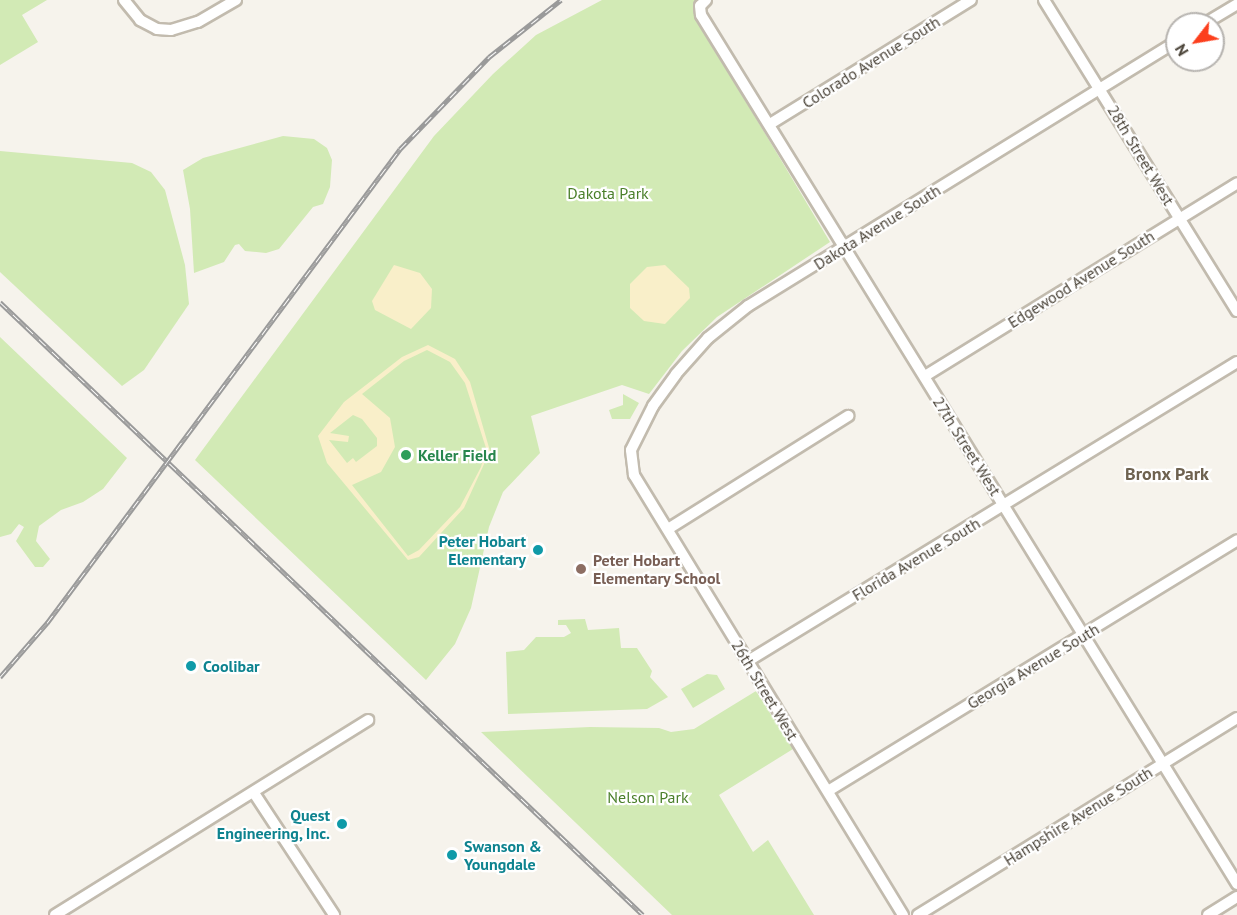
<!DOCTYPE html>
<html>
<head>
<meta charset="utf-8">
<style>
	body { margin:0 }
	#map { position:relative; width:1237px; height:915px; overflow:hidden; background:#f6f3ec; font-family:"PT Sans",sans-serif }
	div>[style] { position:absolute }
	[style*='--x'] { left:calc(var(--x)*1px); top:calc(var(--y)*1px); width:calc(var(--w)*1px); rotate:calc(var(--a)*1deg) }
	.green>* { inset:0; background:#d2eab5 }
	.sand>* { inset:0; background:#f9efc9 }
	.roads { filter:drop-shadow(2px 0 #c2bbae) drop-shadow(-2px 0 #c2bbae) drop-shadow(0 2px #c2bbae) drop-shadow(0 -2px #c2bbae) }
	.minor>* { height:10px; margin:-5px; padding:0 5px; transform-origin:5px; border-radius:5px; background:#fff }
	.rail>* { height:5px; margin-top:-2.5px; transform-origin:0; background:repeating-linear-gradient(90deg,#fff 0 9px,#9a9a9a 0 18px); box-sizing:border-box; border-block:2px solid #9a9a9a }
	.dots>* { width:16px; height:16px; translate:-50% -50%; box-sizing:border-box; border:3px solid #fff; border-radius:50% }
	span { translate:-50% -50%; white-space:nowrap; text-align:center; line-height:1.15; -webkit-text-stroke:4.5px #fff; paint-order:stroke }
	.street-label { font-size:16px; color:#4b4439 }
	.park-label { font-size:16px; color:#4a7f2a }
	.leisure-label { font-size:16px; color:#27864d; font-weight:700 }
	.left { translate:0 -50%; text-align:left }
	.culture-label { font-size:16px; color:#0d838f; font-weight:700 }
	.right { translate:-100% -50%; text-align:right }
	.education-label { font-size:16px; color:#785e54; font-weight:700 }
	.neighbourhood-label { font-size:18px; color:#6e6250; font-weight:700 }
	.north { position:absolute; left:1165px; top:12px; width:60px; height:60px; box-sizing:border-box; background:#fff; border:2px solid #b7b4b0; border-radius:50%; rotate:239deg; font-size:16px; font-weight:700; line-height:24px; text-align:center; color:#4b4439 }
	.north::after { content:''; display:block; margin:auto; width:21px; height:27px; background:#fc3f1d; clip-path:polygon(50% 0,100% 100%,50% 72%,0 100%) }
</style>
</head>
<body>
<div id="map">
	<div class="green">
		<div style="clip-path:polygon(0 0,47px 0,22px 15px,38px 42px,0 65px)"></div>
		<div style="clip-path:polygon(602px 0,695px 0,696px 18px,830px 242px,717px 317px,682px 351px,649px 394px,622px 385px,531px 416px,540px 453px,503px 492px,489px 527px,471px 608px,455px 644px,426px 680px,195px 460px,434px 136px,493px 74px,536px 35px)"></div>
		<div style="clip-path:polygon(283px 136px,314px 139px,327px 148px,332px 160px,330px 187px,323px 204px,313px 207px,279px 249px,266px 253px,245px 251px,239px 244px,235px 245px,224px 262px,194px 273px,190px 209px,183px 170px,203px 158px)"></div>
		<div style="clip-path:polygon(0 151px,132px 163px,151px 172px,165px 190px,185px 265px,189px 304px,144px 370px,122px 386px,0 272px)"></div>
		<div style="clip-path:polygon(0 337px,127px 458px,103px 489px,83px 502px,61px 510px,39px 526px,36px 541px,50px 559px,43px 567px,35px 567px,16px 541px,24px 527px,19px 524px,11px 534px,0 537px)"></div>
		<div style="clip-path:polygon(623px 394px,639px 403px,630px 419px,612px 419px,609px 410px,623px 405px)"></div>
		<div style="clip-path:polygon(585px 619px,588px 630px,619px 628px,621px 648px,637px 648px,652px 671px,650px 677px,668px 697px,647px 709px,508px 714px,506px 652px,524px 650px,536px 637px,564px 637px,571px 633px,566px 625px,558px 625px,558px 620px)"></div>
		<div style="clip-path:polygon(707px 674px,717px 675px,725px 689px,693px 708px,681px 689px)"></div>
		<div style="clip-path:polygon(756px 691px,793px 749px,719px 795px,753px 852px,768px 840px,814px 915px,672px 915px,481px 732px,590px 727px,659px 728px,671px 732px,694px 729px)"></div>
	</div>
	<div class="sand">
		<div style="clip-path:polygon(394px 265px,420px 273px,432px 289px,431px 308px,411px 329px,375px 310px,372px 301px)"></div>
		<div style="clip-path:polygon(665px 265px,689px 288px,690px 298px,665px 324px,644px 321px,630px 308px,630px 284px,647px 267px)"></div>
		<div style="clip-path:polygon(evenodd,428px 345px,455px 359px,470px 382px,490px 451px,464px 508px,419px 557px,408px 560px,327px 463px,318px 436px,344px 402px,402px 357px,428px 345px,427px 350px,450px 362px,465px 383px,486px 448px,481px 467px,460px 507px,419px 550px,408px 556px,352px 485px,381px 472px,395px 447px,390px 418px,362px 394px,404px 361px,427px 350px,428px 345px,353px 415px,362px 419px,377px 438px,377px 446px,356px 462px,353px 458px,347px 463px,329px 440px,348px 442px,349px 436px,330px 433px,353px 415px)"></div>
	</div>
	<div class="roads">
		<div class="minor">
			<div style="--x:124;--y:0;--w:26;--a:51"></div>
			<div style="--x:140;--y:20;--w:19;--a:28"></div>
			<div style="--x:157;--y:29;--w:14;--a:4"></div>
			<div style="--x:171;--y:30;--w:28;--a:-17"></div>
			<div style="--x:198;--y:22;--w:44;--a:-30.1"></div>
			<div style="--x:706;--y:0;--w:8;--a:135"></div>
			<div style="--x:700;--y:6;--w:9;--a:84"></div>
			<div style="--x:701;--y:15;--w:1021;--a:58.33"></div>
			<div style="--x:1044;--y:0;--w:366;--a:58.2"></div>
			<div style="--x:1204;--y:24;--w:39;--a:-31"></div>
			<div style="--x:770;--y:124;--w:236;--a:-31.7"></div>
			<div style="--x:925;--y:376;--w:367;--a:-31.7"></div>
			<div style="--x:668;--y:529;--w:213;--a:-32.1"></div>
			<div style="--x:748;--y:661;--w:573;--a:-31.44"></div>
			<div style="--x:828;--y:791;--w:480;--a:-31.5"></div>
			<div style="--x:254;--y:793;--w:146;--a:56.7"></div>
			<div style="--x:55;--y:915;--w:369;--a:-31.9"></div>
			<div style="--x:903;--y:915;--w:516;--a:-121.44"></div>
			<div style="--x:634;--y:475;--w:25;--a:-97"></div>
			<div style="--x:631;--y:450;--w:49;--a:-63.4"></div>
			<div style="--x:653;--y:406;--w:39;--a:-54"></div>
			<div style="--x:676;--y:374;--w:48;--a:-48.4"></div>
			<div style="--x:708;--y:338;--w:51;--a:-38.7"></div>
			<div style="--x:748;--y:306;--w:504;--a:-31.7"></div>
			<div style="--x:918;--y:915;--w:375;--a:-31.7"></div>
			<div style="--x:1208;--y:915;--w:34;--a:-32"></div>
		</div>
	</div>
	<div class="rail">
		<div style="--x:0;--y:302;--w:888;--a:43.63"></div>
		<div style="--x:0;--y:677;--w:72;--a:-49"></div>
		<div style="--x:47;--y:623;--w:591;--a:-53.32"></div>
		<div style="--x:400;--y:149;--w:128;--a:-45.9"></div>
		<div style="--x:489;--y:57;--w:92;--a:-38.4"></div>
	</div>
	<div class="dots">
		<div style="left:406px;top:455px;background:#2e9e5b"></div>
		<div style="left:538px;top:550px;background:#0f9aa8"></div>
		<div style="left:581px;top:569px;background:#8d6e63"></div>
		<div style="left:191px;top:666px;background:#0f9aa8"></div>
		<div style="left:342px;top:824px;background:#0f9aa8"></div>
		<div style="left:452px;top:855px;background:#0f9aa8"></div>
	</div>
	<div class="street-label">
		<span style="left:871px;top:62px;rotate:-32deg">Colorado Avenue South</span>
		<span style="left:1141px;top:155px;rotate:59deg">28th Street West</span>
		<span style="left:877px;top:227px;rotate:-32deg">Dakota Avenue South</span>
		<span style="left:1081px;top:279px;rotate:-32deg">Edgewood Avenue South</span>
		<span style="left:967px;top:446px;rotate:58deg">27th Street West</span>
		<span style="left:916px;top:559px;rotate:-31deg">Florida Avenue South</span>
		<span style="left:1033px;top:666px;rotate:-31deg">Georgia Avenue South</span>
		<span style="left:765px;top:690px;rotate:59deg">26th Street West</span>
		<span style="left:1078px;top:816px;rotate:-32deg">Hampshire Avenue South</span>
	</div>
	<div class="park-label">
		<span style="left:608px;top:193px">Dakota Park</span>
		<span style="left:648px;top:797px">Nelson Park</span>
	</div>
	<div class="leisure-label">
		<span class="left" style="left:418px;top:455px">Keller Field</span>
	</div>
	<div class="culture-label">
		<span class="right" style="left:526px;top:550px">Peter Hobart<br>Elementary</span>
		<span class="left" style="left:203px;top:666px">Coolibar</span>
		<span class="right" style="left:330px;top:824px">Quest<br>Engineering, Inc.</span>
		<span class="left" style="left:464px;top:855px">Swanson &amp;<br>Youngdale</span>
	</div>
	<div class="education-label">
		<span class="left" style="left:593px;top:569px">Peter Hobart<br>Elementary School</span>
	</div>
	<div class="neighbourhood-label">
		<span style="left:1167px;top:474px">Bronx Park</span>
	</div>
	<div class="north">N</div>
</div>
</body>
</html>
